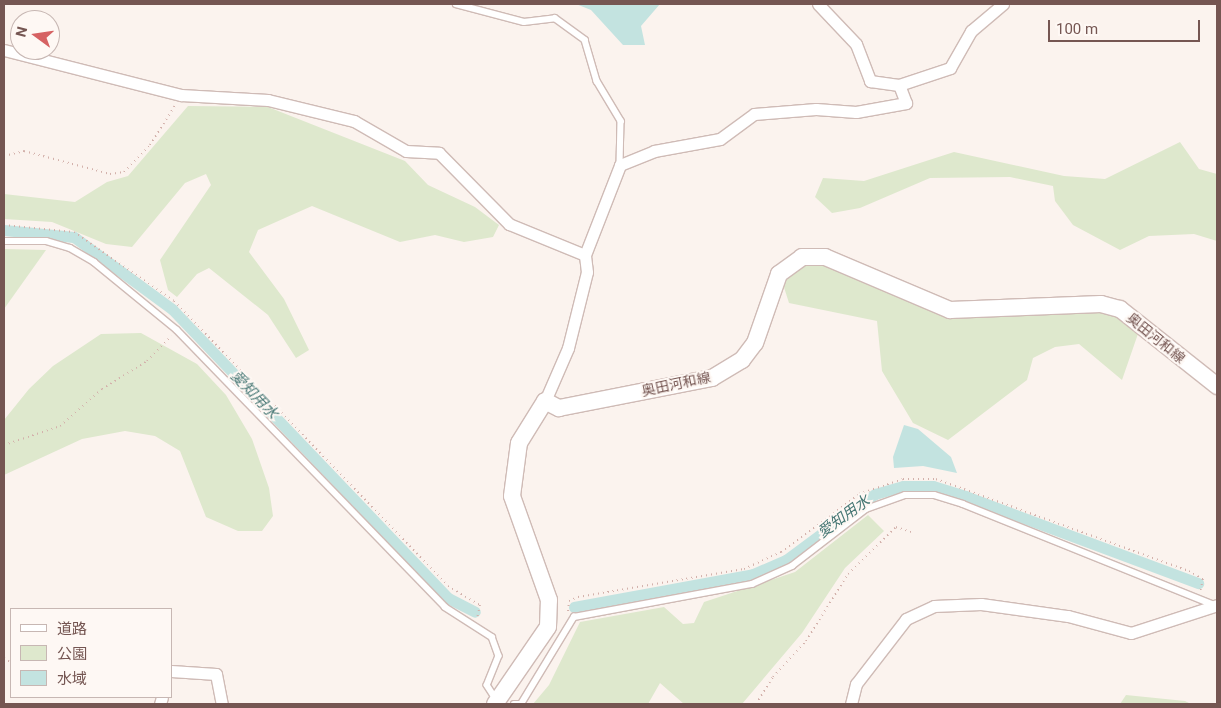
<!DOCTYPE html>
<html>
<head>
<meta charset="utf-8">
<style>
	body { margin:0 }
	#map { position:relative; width:1221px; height:708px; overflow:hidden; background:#fbf3ee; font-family:Roboto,"Noto Sans JP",sans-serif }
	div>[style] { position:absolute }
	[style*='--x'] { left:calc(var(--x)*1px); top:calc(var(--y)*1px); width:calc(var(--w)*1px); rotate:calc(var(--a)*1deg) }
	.green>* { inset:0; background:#dee8cd }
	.water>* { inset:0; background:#c3e3e0 }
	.canal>* { height:11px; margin:-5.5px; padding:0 5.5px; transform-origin:5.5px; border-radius:5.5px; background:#c3e3e0 }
	.path>* { height:2px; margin-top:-1px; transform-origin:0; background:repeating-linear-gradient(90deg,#d3b1ab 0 1px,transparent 0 5px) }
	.roads { filter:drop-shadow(1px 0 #cfbbb6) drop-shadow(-1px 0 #cfbbb6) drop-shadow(0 1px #cfbbb6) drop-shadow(0 -1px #cfbbb6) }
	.lane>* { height:5.5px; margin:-2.75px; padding:0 2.75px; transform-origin:2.75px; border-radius:2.75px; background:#fff }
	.street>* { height:11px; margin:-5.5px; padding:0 5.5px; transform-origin:5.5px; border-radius:5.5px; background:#fff }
	.secondary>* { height:16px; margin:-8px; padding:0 8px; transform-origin:8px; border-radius:8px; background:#fff }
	span { translate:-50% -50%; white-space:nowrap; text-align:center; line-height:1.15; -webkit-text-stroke:4px #fef8f4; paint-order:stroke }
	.street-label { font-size:14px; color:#755652 }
	.water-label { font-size:15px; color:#467774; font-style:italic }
	.frame { position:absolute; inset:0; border:5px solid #755652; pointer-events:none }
	.legend { position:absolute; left:10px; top:608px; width:162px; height:90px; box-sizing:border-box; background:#fef8f4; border:1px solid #c7b7b3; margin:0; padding:6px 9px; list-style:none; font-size:15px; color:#755652 }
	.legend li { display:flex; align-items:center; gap:10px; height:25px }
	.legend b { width:25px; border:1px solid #c7b7b3 }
	.north { position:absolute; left:10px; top:10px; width:50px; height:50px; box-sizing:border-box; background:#fef8f4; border:1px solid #c7b7b3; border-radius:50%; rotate:284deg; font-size:14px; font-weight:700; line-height:20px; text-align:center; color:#755652 }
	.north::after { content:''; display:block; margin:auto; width:18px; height:22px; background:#d66263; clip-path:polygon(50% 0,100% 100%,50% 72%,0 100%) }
	.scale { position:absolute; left:1048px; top:20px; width:152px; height:22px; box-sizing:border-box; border:2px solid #755652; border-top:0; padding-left:6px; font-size:15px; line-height:18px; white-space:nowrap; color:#755652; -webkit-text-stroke:4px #fef8f4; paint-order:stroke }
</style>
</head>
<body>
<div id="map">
	<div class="green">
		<div style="clip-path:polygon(188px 106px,268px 107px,405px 161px,428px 185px,475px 207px,499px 225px,493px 237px,464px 242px,435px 235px,400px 242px,312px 206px,258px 230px,249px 252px,284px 299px,309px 350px,296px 358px,268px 315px,209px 268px,197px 274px,177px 297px,168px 290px,160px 260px,211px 185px,206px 174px,185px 183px,132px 247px,106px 244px,52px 222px,4px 219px,4px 194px,75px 202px,107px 182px,128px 176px)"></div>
		<div style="clip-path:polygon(1180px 142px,1199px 169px,1217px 174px,1217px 241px,1194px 234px,1149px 236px,1120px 250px,1073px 225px,1055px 201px,1053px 186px,1010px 177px,930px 178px,860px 208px,832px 213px,815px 197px,823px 178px,864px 181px,954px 152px,1064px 176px,1105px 179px)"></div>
		<div style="clip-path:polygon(4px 249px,46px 250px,4px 309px)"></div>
		<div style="clip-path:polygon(826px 263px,947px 315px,1099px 308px,1140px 328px,1122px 380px,1079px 344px,1055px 347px,1033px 358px,1027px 380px,948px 440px,913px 423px,882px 371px,877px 321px,789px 303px,782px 281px,801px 265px)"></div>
		<div style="clip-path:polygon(141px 333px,197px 364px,226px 395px,252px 439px,269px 488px,273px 516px,262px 531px,238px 531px,206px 517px,180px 451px,155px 436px,125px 431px,82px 439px,4px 475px,4px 420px,29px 389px,53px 366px,101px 334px)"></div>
		<div style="clip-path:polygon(868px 515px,884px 531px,845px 568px,802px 633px,742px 704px,684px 704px,660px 683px,648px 704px,533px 704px,549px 685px,580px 622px,664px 607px,683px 624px,694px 623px,704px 602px,795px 572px)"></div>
		<div style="clip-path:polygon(1126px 695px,1185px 701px,1191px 704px,1120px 704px)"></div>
	</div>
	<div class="water">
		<div style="clip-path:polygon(576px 4px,660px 4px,641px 26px,645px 45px,623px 45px,591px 10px)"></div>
		<div style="clip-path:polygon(904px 425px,918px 429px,951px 457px,957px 473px,923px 466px,894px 468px,893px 457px)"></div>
	</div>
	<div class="canal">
		<div style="--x:4;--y:230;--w:70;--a:5.7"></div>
		<div style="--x:74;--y:237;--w:122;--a:36.3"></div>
		<div style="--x:172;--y:309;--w:400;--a:46.3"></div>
		<div style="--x:448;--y:598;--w:30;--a:27"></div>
		<div style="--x:574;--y:607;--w:182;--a:-10.4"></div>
		<div style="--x:753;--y:574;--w:36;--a:-23"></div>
		<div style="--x:786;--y:560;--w:111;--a:-36.6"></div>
		<div style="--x:875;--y:494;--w:29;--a:-16"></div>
		<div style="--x:903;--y:486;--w:30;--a:0"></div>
		<div style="--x:933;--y:486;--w:34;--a:17"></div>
		<div style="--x:965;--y:496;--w:249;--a:20.5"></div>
	</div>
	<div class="path">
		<div style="--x:4;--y:156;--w:21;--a:-14"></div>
		<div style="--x:24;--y:151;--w:89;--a:15"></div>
		<div style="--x:110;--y:174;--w:14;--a:-8"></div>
		<div style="--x:124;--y:172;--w:37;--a:-46"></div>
		<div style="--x:150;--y:145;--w:49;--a:-57.6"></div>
		<div style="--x:4;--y:225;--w:70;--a:5.7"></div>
		<div style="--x:74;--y:232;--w:121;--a:34.6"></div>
		<div style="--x:174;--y:301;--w:395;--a:46.1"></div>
		<div style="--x:448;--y:586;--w:37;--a:31"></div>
		<div style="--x:480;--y:605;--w:14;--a:102"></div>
		<div style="--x:4;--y:445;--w:59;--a:-18.7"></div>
		<div style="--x:60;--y:426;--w:56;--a:-41.4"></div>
		<div style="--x:102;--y:389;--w:53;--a:-31.9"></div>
		<div style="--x:147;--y:361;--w:35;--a:-46"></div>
		<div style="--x:568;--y:611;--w:10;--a:-84"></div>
		<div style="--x:569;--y:601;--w:10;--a:-24"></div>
		<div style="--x:578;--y:597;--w:168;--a:-9.6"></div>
		<div style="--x:744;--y:569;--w:41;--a:-24.7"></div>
		<div style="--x:781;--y:552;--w:97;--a:-36.6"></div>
		<div style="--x:859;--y:494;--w:46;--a:-18.8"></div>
		<div style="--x:903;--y:479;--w:33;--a:0"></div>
		<div style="--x:936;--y:479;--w:269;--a:20"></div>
		<div style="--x:1189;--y:571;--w:16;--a:30"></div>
		<div style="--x:1203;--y:579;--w:13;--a:103"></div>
		<div style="--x:4;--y:658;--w:9;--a:36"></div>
		<div style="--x:756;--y:704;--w:32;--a:-58"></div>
		<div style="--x:773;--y:677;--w:49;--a:-47.5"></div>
		<div style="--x:806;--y:641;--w:79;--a:-57.9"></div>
		<div style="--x:848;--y:574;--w:67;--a:-44.4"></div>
		<div style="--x:896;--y:527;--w:19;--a:18"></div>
	</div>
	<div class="roads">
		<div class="lane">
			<div style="--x:456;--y:4;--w:70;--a:14.8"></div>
			<div style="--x:524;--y:22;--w:31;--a:-7"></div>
			<div style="--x:555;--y:18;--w:37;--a:36"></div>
			<div style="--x:585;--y:40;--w:43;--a:73.7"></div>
			<div style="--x:597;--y:81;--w:47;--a:59"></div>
			<div style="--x:621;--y:121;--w:44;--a:91.3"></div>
			<div style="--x:4;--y:241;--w:42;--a:0"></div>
			<div style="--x:46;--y:241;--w:25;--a:16"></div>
			<div style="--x:70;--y:248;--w:28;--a:30"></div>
			<div style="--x:94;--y:262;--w:107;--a:39.3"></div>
			<div style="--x:177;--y:330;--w:385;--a:45.9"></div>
			<div style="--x:445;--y:607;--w:56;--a:32.6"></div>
			<div style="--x:492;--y:637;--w:20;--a:70"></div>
			<div style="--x:499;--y:656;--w:31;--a:112"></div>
			<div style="--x:487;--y:685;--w:17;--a:57"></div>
			<div style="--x:514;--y:704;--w:7;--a:0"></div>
			<div style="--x:521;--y:704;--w:102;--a:-58.7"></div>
			<div style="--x:574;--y:617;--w:181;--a:-10.5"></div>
			<div style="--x:752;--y:584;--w:44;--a:-24.2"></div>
			<div style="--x:792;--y:566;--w:93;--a:-37.6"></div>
			<div style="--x:866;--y:509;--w:41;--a:-19.7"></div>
			<div style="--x:905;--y:495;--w:29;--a:0"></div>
			<div style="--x:934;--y:495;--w:30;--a:17"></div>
			<div style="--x:963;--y:504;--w:268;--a:21.9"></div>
		</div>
		<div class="street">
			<div style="--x:818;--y:4;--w:55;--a:46.5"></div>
			<div style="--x:856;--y:44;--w:40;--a:69"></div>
			<div style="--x:870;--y:81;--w:29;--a:8"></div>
			<div style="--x:899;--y:85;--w:54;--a:-18.4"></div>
			<div style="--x:950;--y:68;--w:43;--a:-60.4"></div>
			<div style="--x:971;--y:31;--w:42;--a:-40.2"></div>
			<div style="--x:4;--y:50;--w:183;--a:14.3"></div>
			<div style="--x:181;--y:95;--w:87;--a:3.3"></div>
			<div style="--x:268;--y:100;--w:89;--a:13.7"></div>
			<div style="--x:354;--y:121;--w:60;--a:30"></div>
			<div style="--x:406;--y:151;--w:33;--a:3"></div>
			<div style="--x:439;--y:153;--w:100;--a:45.4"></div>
			<div style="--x:509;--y:224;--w:82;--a:22.2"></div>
			<div style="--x:545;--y:401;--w:58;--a:-66.5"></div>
			<div style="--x:568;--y:348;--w:78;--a:-76"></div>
			<div style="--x:587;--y:272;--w:17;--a:-97"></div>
			<div style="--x:585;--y:255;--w:97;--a:-68.7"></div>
			<div style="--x:620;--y:165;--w:37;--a:-22"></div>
			<div style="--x:654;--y:151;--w:67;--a:-10.3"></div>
			<div style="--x:720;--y:139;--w:42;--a:-36.3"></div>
			<div style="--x:754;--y:114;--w:62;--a:-4.6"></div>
			<div style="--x:816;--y:109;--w:40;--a:4.3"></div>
			<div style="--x:856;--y:112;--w:51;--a:-10.2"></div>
			<div style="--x:906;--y:103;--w:19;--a:-111"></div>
			<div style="--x:171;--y:671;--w:45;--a:3.8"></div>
			<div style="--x:216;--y:674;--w:31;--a:79"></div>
			<div style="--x:160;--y:704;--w:7;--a:-74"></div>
			<div style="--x:851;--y:704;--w:21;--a:-76"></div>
			<div style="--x:856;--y:684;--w:82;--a:-52.4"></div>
			<div style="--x:906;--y:619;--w:31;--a:-25"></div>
			<div style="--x:934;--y:606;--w:47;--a:-2.4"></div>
			<div style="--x:981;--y:604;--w:88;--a:7.9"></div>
			<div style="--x:1068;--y:616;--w:65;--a:15.1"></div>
			<div style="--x:1131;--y:633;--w:90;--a:-18"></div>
		</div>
		<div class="secondary">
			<div style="--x:495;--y:704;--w:93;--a:-55.5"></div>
			<div style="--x:548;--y:627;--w:27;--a:-88"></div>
			<div style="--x:549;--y:600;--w:110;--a:-109.6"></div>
			<div style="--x:512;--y:496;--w:53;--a:-82.5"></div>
			<div style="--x:519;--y:443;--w:49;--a:-58.2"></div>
			<div style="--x:545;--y:401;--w:16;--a:27"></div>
			<div style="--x:559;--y:408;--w:156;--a:-11.1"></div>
			<div style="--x:712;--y:378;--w:35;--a:-31"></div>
			<div style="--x:742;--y:360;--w:21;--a:-53"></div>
			<div style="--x:755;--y:343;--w:73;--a:-70.8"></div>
			<div style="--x:779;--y:274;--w:29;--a:-36"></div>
			<div style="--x:802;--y:257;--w:23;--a:0"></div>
			<div style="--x:825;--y:257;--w:136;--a:23"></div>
			<div style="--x:950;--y:310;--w:151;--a:-2.3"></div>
			<div style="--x:1101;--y:304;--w:20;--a:15"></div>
			<div style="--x:1120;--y:309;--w:124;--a:38.4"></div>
		</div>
	</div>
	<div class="street-label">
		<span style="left:1156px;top:338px;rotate:39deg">奥田河和線</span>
		<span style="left:676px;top:384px;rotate:-12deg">奥田河和線</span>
	</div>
	<div class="water-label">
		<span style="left:254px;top:395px;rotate:46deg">愛知用水</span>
		<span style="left:844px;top:517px;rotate:-36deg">愛知用水</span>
	</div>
	<div class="frame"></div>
	<ul class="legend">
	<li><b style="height:6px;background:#fff"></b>道路</li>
	<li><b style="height:14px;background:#dee8cd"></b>公園</li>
	<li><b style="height:14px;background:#c3e3e0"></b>水域</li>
	</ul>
	<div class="north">N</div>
	<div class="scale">100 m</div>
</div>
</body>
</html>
